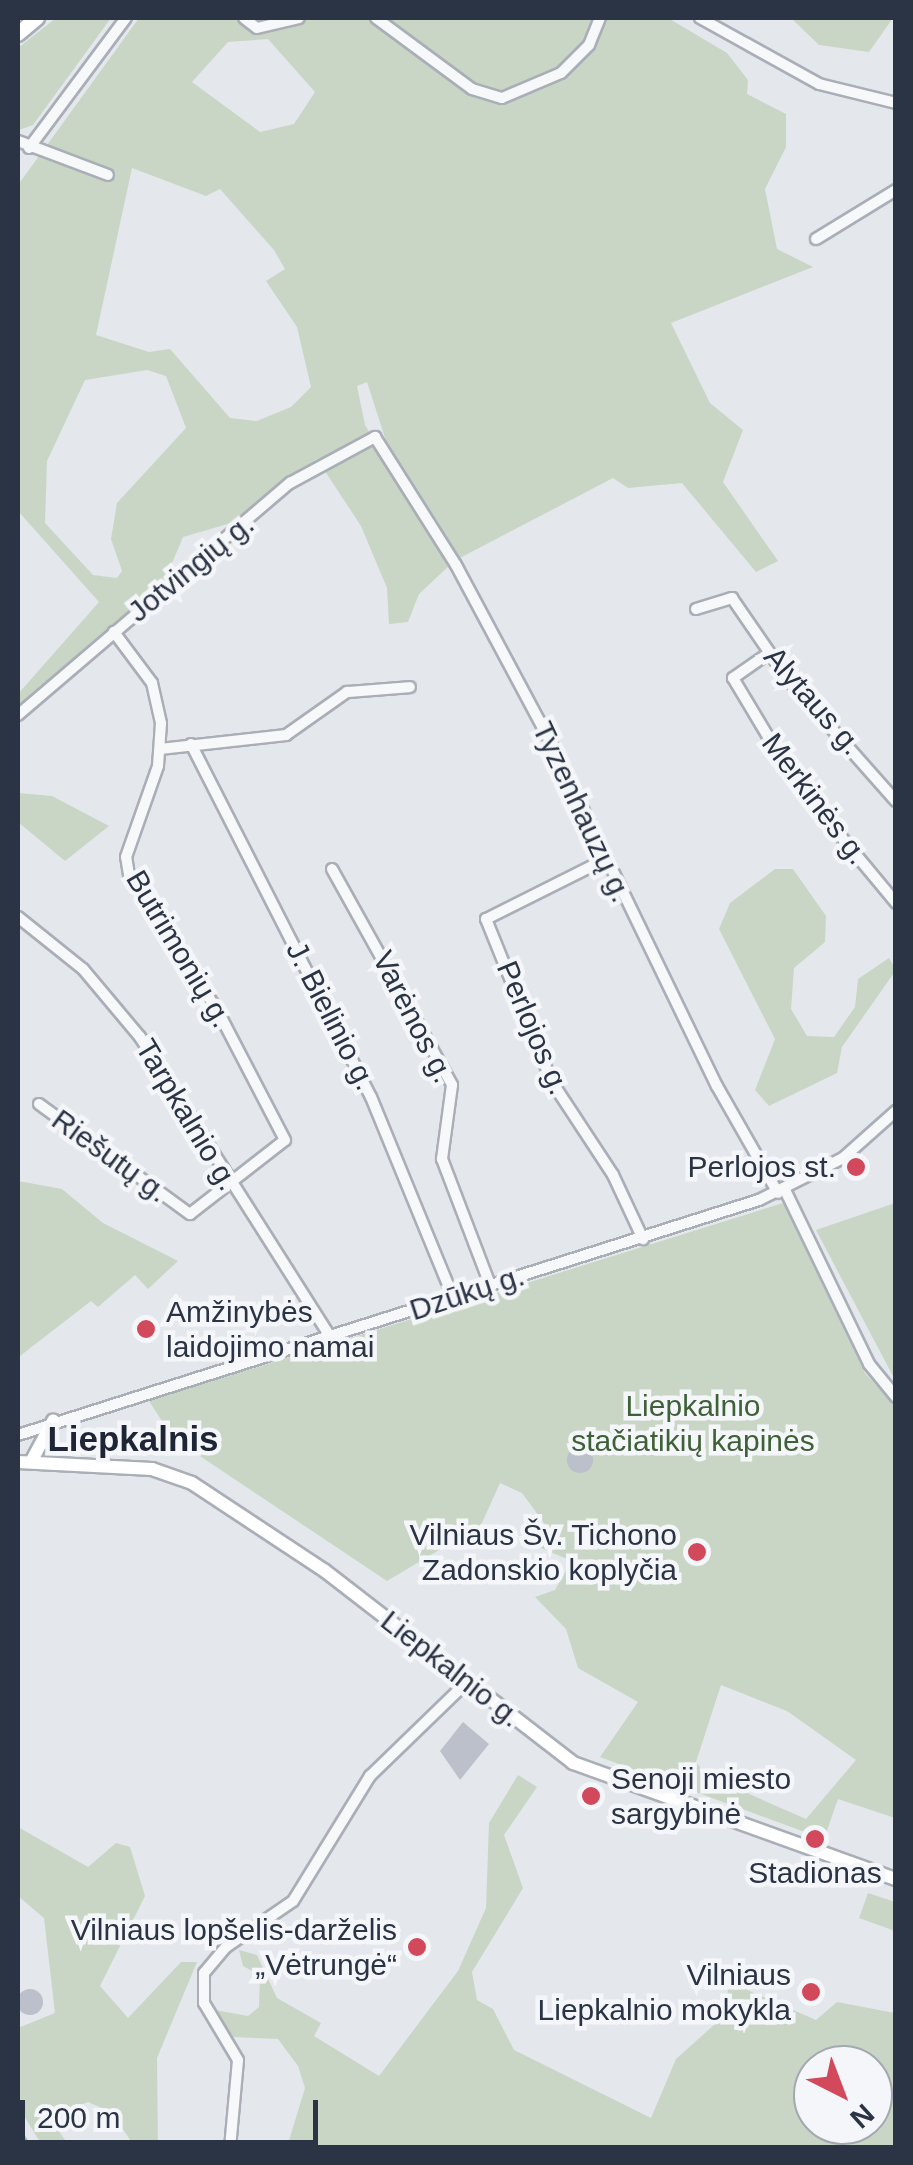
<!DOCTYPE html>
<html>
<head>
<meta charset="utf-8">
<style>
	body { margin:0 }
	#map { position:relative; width:913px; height:2165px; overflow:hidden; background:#e4e7ec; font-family:Arial,sans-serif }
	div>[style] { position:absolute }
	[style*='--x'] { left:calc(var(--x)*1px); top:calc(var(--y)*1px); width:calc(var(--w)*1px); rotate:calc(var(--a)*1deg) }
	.green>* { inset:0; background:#c9d6c5 }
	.building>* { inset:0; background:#bbc0ca }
	.round { border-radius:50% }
	.roads { filter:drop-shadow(2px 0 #a9aeb7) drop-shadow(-2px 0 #a9aeb7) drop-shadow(0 2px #a9aeb7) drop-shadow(0 -2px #a9aeb7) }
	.minor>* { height:10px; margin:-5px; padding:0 5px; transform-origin:5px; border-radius:5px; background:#f7f8fa }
	.major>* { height:12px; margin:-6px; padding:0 6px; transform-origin:6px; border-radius:6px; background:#fff }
	.highway>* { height:14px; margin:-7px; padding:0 7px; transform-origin:7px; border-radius:7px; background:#fff }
	.dots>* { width:28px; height:28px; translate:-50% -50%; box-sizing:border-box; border:5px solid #f4f6f9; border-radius:50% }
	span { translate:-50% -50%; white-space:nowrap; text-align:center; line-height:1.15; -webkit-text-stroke:9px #f4f6f9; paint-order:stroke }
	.street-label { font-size:30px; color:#2b3445 }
	.poi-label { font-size:30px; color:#2b3445 }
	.right { translate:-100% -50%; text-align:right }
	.left { translate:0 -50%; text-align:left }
	.park-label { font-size:30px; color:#3f6138 }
	.quarter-label { font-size:35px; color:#1d2536; font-weight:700 }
	.frame { position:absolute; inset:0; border:20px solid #2b3445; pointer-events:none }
	.north { position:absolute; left:793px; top:2045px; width:100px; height:100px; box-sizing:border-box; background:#f4f6f9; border:2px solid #a4a8b1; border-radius:50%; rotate:138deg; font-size:28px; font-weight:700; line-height:40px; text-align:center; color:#2b3445 }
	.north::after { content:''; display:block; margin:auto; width:35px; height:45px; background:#d1495b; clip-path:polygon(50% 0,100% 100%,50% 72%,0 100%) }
	.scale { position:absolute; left:20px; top:2100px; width:298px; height:45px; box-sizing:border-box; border:5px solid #2b3445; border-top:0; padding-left:12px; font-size:30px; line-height:35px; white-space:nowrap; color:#2b3445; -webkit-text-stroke:8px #f4f6f9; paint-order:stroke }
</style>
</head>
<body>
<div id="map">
	<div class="green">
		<div style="clip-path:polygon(56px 18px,111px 18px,33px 125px,19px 130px,18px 48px)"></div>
		<div style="clip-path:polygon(evenodd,139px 18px,668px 18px,727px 53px,748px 80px,747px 94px,786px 114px,786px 147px,765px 189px,777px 249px,813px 267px,671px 323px,710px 403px,743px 430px,723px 482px,778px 561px,756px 572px,682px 483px,628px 488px,613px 478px,458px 559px,387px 444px,367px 382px,357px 386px,365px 425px,451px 564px,419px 594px,408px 622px,389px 624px,387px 588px,361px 526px,317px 459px,245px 519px,183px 537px,170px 568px,174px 579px,18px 711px,18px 694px,99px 602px,18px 511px,18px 185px,139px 18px,268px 39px,315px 92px,294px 124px,260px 132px,192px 82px,228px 42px,268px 39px,139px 18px,132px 168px,206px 196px,220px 189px,274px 250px,285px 269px,266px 281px,297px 327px,311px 387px,291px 407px,257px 421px,230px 418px,170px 349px,149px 352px,96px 335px,132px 168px,139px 18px,147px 370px,166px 376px,186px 428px,117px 503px,111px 539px,122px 571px,117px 578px,93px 575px,45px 523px,47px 461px,85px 380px,147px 370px)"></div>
		<div style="clip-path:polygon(791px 18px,893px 18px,869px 52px,819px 45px)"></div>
		<div style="clip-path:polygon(18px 793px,52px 796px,109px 826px,65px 861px,18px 822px)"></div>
		<div style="clip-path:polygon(775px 869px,793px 869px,826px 916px,825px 942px,794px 968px,791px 1009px,807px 1036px,834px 1037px,855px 1007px,858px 979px,889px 958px,896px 970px,842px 1047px,837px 1073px,769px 1106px,755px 1090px,775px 1039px,719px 929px,730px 903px)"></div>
		<div style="clip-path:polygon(18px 1181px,62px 1189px,103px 1223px,178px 1261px,148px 1289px,135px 1275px,98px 1307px,91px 1301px,20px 1356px)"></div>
		<div style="clip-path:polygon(evenodd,783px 1203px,865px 1373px,895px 1406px,895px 1818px,838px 1799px,824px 1839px,600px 1757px,638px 1702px,578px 1668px,566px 1629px,535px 1597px,555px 1590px,572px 1561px,536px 1546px,547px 1527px,522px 1493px,500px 1483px,481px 1525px,387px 1581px,173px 1438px,149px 1401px,783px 1203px,721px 1685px,787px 1711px,856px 1760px,806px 1819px,706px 1775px,696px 1762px,721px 1685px)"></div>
		<div style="clip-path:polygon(895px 1203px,896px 1203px,895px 1380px,816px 1230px)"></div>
		<div style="clip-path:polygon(evenodd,518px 1775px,537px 1787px,504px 1835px,523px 1888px,472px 1972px,477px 2000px,493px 2009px,514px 2050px,651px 2118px,676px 2059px,724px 2016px,729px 1982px,816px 2020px,837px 2002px,895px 2013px,895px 2147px,287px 2147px,305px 2088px,298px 2066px,278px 2039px,233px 2037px,215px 2010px,248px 2016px,259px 2007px,260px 1975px,243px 1966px,239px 1950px,257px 1955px,277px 1998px,321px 2023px,314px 2036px,379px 2076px,458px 1971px,486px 1908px,489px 1823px,518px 1775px,813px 2065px,873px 2065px,873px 2125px,813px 2125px,813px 2065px)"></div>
		<div style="clip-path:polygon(18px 1827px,88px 1867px,116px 1843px,130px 1847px,145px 1896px,100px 1986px,128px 2018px,181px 1962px,197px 1962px,157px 2058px,158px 2147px,135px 2147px,111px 2112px,88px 2102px,49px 2117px,70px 2147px,43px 2147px,18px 2106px,18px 2028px,55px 2013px,44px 1918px,18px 1896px)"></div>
		<div style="clip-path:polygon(868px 1893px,895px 1902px,895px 1931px,859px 1918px)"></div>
	</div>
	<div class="building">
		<div class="round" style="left:567px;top:1447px;width:26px;height:26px"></div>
		<div style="clip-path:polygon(463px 1722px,489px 1744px,460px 1780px,440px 1751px)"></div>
		<div class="round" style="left:17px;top:1989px;width:26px;height:26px"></div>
	</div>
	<div class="roads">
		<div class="minor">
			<div style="--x:244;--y:18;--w:16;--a:38"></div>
			<div style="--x:257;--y:28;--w:43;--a:-13.4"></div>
			<div style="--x:376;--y:18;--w:119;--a:36.5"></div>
			<div style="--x:472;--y:89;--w:31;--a:17"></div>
			<div style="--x:502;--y:98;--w:64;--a:-23"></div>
			<div style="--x:561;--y:73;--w:40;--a:-45"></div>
			<div style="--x:589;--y:45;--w:29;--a:-68"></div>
			<div style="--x:700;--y:18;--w:136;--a:29"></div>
			<div style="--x:819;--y:84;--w:79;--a:13.9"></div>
			<div style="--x:18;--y:141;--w:96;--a:20.7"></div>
			<div style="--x:29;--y:148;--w:162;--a:-53.3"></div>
			<div style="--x:816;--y:239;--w:94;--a:-31.5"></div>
			<div style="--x:696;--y:609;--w:38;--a:-17"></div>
			<div style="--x:732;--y:598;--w:97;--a:55.5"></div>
			<div style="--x:787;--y:678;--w:164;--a:48.5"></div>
			<div style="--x:769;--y:653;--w:44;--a:145.2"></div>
			<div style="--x:733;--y:678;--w:119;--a:59.1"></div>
			<div style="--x:794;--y:780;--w:160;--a:50.3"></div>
			<div style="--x:18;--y:715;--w:358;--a:-40.5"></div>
			<div style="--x:290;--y:483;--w:97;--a:-28.4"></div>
			<div style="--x:375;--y:437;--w:151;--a:57.7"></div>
			<div style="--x:456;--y:565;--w:202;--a:61.9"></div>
			<div style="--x:551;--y:743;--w:381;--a:64.2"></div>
			<div style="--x:717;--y:1086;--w:123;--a:60.3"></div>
			<div style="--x:191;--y:744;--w:396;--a:63"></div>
			<div style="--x:371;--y:1097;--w:216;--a:67.7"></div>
			<div style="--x:160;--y:749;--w:127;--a:-6.3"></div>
			<div style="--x:286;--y:735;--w:75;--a:-35.2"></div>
			<div style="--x:347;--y:692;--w:63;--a:-4.5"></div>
			<div style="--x:604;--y:860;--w:132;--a:153.4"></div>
			<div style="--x:486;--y:919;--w:176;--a:68"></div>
			<div style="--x:552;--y:1082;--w:111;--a:56.7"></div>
			<div style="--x:613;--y:1175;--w:71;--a:64.9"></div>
			<div style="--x:332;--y:869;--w:247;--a:60.9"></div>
			<div style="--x:452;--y:1085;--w:75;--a:97.7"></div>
			<div style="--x:442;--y:1159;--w:135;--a:69.1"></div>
			<div style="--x:18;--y:917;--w:83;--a:38.7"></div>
			<div style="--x:83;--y:969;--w:89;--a:50"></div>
			<div style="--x:140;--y:1037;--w:354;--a:57.6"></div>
			<div style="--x:39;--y:1104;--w:187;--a:36.1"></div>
			<div style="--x:190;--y:1214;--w:120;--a:-37.9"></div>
			<div style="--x:285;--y:1140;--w:143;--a:-117.5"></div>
			<div style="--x:219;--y:1013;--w:165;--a:-123.1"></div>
			<div style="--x:129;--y:875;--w:18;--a:-99"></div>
			<div style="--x:126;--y:857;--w:96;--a:-70.6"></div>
			<div style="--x:158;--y:766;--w:43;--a:-86"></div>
			<div style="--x:161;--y:723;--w:41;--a:-102.7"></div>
			<div style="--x:152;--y:683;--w:64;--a:-126.7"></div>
			<div style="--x:785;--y:1190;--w:193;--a:64.2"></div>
			<div style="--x:869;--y:1364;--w:43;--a:50.7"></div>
			<div style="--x:18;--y:1435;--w:777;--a:-17.6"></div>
			<div style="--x:759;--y:1200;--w:94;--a:-26.6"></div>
			<div style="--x:843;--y:1158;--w:71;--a:-41.6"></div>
			<div style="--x:230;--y:2148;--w:88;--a:-84.8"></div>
			<div style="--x:238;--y:2060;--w:66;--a:-120.8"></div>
			<div style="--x:204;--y:2003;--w:30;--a:-90"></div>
			<div style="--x:204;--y:1973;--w:34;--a:-50"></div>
			<div style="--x:226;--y:1947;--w:81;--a:-34.5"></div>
			<div style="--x:293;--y:1901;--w:147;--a:-58.4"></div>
			<div style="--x:370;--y:1776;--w:136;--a:-44.1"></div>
		</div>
		<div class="major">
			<div style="--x:18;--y:1462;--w:134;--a:3"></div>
			<div style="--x:152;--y:1469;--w:42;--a:19.3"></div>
			<div style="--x:192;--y:1483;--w:159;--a:33.5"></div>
			<div style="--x:325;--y:1571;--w:314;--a:37.7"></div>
			<div style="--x:573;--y:1763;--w:343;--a:19.8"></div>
			<div style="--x:31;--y:1462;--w:47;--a:-61.8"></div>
			<div style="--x:18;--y:2141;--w:8;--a:60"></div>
		</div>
		<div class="highway">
			<div style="--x:18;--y:34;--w:25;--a:-40"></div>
		</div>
	</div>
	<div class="dots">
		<div style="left:856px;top:1167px;background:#d1495b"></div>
		<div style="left:146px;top:1329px;background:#d1495b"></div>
		<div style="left:697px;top:1552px;background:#d1495b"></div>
		<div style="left:591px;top:1796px;background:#d1495b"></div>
		<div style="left:815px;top:1839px;background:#d1495b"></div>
		<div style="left:417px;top:1947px;background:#d1495b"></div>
		<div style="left:811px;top:1992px;background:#d1495b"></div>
	</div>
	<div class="street-label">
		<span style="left:191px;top:568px;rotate:-39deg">Jotvingių g.</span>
		<span style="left:813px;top:701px;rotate:49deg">Alytaus g.</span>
		<span style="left:815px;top:799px;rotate:53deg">Merkinės g.</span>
		<span style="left:582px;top:812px;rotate:65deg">Tyzenhauzų g.</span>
		<span style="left:179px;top:949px;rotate:59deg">Butrimonių g.</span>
		<span style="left:331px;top:1016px;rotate:63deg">J. Bielinio g.</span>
		<span style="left:413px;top:1017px;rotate:63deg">Varėnos g.</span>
		<span style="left:533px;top:1028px;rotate:67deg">Perlojos g.</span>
		<span style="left:187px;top:1115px;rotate:59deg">Tarpkalnio g.</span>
		<span style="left:110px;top:1156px;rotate:36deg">Riešutų g.</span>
		<span style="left:467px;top:1293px;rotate:-18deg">Dzūkų g.</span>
		<span style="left:451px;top:1669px;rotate:38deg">Liepkalnio g.</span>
	</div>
	<div class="poi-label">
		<span class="right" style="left:836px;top:1167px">Perlojos st.</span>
		<span class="left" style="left:166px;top:1329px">Amžinybės<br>laidojimo namai</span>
		<span class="right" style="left:677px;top:1552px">Vilniaus Šv. Tichono<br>Zadonskio koplyčia</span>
		<span class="left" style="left:611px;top:1796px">Senoji miesto<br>sargybinė</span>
		<span style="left:815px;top:1873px">Stadionas</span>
		<span class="right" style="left:397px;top:1947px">Vilniaus lopšelis-darželis<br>„Vėtrungė“</span>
		<span class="right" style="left:791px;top:1992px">Vilniaus<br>Liepkalnio mokykla</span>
	</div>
	<div class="park-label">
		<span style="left:693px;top:1423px">Liepkalnio<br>stačiatikių kapinės</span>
	</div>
	<div class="quarter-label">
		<span style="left:133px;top:1439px">Liepkalnis</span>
	</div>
	<div class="frame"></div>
	<div class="north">N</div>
	<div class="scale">200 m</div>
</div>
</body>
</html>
